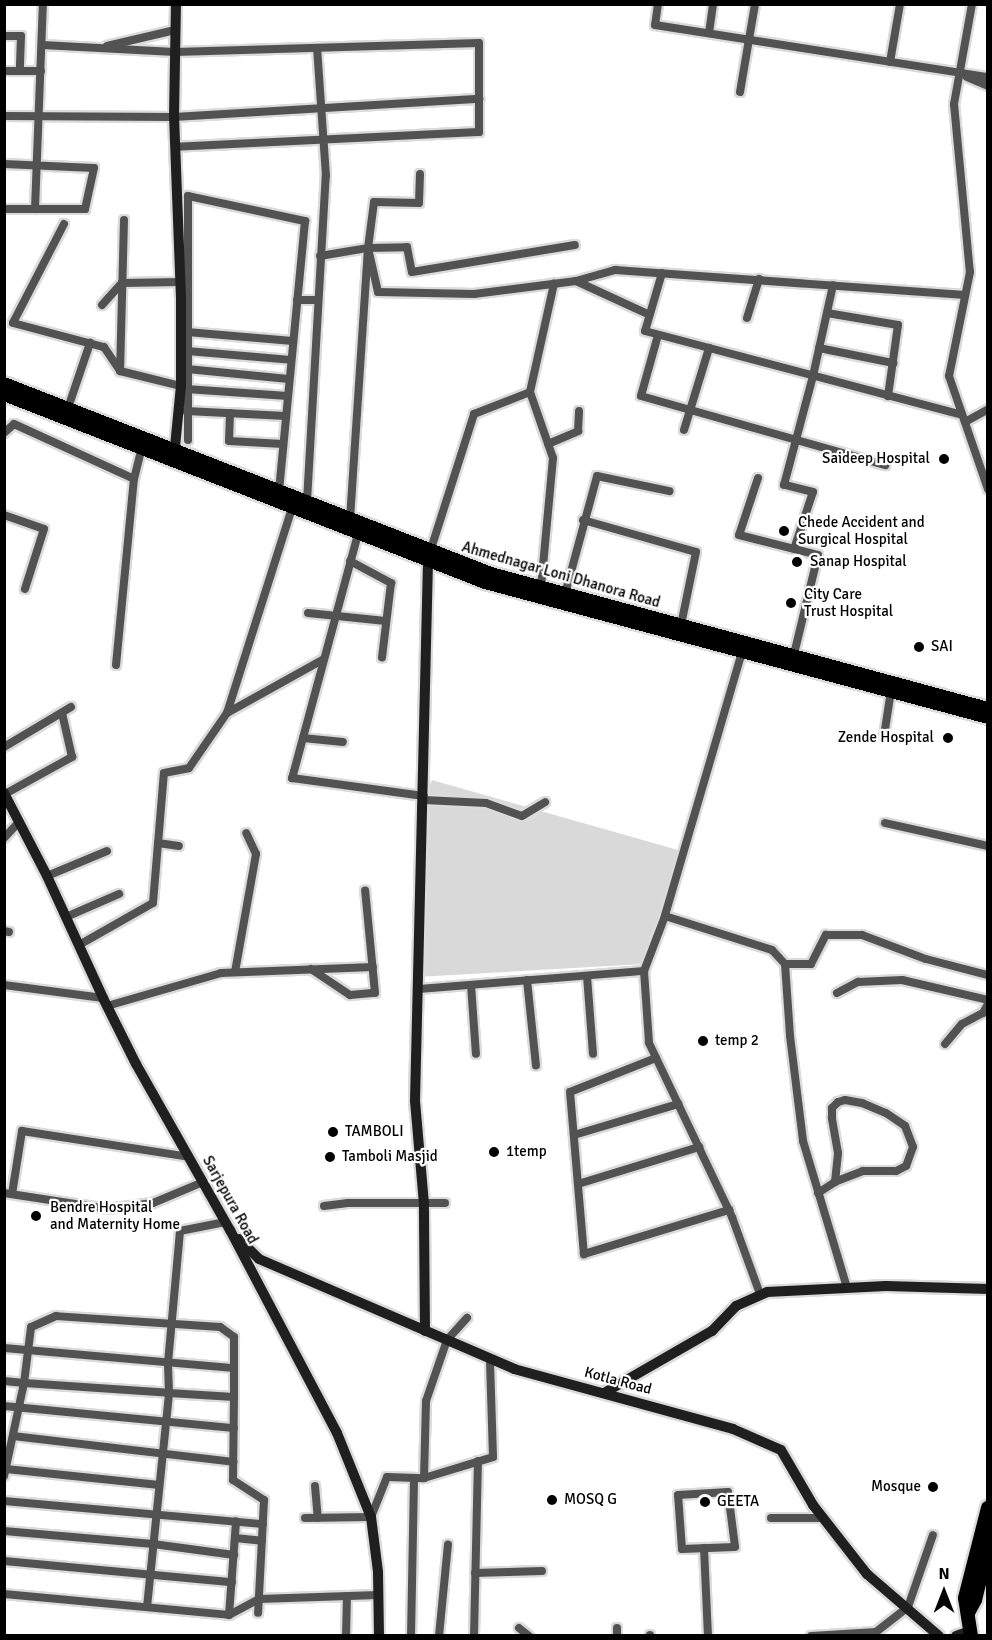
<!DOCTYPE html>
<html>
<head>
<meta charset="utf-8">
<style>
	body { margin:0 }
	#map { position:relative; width:992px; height:1640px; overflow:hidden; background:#fff; font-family:Signika,sans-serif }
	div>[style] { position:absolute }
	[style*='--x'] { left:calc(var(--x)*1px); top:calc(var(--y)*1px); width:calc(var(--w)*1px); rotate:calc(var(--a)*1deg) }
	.green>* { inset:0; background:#d9d9d9 }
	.roads { filter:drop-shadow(2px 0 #dbdbdb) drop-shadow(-2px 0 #dbdbdb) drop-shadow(0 2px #dbdbdb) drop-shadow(0 -2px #dbdbdb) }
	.street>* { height:8px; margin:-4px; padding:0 4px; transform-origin:4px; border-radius:4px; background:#525252 }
	.secondary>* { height:10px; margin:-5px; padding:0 5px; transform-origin:5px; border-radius:5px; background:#1f1f1f }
	.primary>* { height:12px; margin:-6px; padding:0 6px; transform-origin:6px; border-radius:6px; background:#000 }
	.highway>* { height:14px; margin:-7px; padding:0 7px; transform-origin:7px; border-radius:7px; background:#000 }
	.dots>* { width:16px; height:16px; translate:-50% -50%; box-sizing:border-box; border:3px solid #fff; border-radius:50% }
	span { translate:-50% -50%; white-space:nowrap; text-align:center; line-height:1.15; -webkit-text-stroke:4.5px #fff; paint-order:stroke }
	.poi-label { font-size:15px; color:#000 }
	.right { translate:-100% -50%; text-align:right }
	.left { translate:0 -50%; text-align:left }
	.street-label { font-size:15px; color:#000 }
	.frame { position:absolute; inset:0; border:6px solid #000; pointer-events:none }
	.north { position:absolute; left:914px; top:1562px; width:60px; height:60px; -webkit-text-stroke:4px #fff; paint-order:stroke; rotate:0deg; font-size:16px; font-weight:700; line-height:24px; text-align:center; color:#000 }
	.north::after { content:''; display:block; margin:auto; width:21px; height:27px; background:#000; clip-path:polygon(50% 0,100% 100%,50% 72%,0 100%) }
</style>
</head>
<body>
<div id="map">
	<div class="green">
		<div style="clip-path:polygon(432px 780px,685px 852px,644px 964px,417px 977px,424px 796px)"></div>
	</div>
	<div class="roads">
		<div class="street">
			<div style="--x:658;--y:4;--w:21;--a:98"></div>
			<div style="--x:655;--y:25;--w:337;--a:8.9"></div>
			<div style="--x:972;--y:4;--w:102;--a:100.2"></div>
			<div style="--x:954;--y:104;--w:169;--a:84.6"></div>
			<div style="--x:970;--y:272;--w:106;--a:101.4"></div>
			<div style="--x:949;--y:376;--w:120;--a:71"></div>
			<div style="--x:709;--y:33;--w:29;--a:-82"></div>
			<div style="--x:4;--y:36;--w:17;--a:0"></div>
			<div style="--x:21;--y:36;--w:35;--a:92"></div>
			<div style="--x:42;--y:45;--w:133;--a:3"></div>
			<div style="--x:175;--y:52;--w:304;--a:-1.7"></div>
			<div style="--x:479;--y:43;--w:89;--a:90"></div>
			<div style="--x:479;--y:132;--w:304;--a:177.2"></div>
			<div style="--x:107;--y:46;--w:70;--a:-13.2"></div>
			<div style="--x:890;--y:62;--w:59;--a:-80.2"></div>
			<div style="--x:4;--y:71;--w:37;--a:0"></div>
			<div style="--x:967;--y:77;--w:23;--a:23"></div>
			<div style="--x:740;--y:92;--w:89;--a:-80.3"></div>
			<div style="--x:4;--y:116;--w:170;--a:0.3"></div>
			<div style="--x:174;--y:117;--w:306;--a:-3.4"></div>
			<div style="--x:4;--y:164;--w:90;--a:2.5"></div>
			<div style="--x:94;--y:168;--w:42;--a:102.4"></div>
			<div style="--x:85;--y:209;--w:81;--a:180"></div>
			<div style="--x:420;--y:174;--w:29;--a:92"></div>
			<div style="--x:419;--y:203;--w:45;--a:-178.7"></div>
			<div style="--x:374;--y:202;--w:46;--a:97.4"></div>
			<div style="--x:368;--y:248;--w:39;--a:-1"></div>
			<div style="--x:407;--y:247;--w:25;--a:79"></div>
			<div style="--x:412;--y:272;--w:165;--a:-9.4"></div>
			<div style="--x:35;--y:209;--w:205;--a:-87.8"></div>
			<div style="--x:124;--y:220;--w:151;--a:91.5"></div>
			<div style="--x:120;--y:371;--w:63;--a:13.8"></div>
			<div style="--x:64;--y:224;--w:111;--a:117.3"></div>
			<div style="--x:13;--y:323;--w:94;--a:14.8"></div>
			<div style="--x:104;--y:347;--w:29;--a:56"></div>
			<div style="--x:368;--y:248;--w:45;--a:77.2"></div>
			<div style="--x:378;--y:292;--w:96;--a:1.2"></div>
			<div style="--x:474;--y:294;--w:103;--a:-7.3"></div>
			<div style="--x:576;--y:281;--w:41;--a:-15.8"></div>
			<div style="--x:615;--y:270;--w:351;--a:4.1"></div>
			<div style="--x:320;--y:256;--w:49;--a:-9.5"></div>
			<div style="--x:368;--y:248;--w:272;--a:93.8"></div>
			<div style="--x:662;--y:273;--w:60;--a:106.3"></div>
			<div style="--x:645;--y:331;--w:328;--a:14.8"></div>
			<div style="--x:576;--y:281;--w:81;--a:24.7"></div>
			<div style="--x:297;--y:300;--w:21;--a:0"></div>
			<div style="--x:102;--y:305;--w:30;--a:-48"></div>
			<div style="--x:122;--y:283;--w:58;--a:-1"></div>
			<div style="--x:827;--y:313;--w:72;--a:9.6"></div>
			<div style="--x:898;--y:325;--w:72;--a:98"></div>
			<div style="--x:747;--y:318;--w:41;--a:-72.9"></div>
			<div style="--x:187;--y:332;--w:106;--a:4.9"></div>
			<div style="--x:658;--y:335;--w:63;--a:105.6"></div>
			<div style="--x:641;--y:396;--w:254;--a:15.8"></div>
			<div style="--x:819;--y:348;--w:76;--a:11.5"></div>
			<div style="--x:187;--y:351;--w:104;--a:4.9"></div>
			<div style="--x:187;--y:369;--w:102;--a:5.6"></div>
			<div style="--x:186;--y:389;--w:102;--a:3.9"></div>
			<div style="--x:530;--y:392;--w:70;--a:70.8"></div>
			<div style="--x:553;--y:458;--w:130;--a:95.3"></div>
			<div style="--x:68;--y:408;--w:69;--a:-71.3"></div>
			<div style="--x:186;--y:411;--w:100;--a:2.9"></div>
			<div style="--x:230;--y:413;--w:28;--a:92"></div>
			<div style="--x:229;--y:441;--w:54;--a:3.2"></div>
			<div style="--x:965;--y:422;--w:26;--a:-29"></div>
			<div style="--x:684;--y:430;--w:86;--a:-73"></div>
			<div style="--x:4;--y:433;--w:13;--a:-42"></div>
			<div style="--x:14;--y:424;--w:132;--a:24.6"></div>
			<div style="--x:188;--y:440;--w:244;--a:-90"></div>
			<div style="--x:188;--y:196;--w:120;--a:12.1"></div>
			<div style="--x:305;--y:221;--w:271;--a:95.5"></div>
			<div style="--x:548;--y:444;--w:33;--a:-23"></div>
			<div style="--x:578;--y:431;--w:20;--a:-87"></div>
			<div style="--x:758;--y:478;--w:60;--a:108.4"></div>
			<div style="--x:739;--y:535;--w:81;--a:14.2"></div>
			<div style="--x:818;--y:555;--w:102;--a:103.6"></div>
			<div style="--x:307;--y:501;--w:326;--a:-86.7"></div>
			<div style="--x:326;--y:176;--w:128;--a:-94"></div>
			<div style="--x:4;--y:515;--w:42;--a:19.3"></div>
			<div style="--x:44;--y:529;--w:63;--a:107.6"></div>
			<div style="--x:583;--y:520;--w:117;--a:15.8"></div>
			<div style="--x:696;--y:552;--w:75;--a:101.6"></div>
			<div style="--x:358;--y:534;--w:253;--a:105.1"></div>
			<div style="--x:292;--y:778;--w:133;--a:7.8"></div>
			<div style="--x:794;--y:549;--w:60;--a:-71.6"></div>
			<div style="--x:813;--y:492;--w:30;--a:-166"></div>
			<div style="--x:784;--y:485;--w:113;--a:-75.1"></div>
			<div style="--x:813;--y:376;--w:93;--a:-77.6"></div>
			<div style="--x:430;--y:552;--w:145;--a:-72.3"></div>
			<div style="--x:474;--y:414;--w:60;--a:-21.4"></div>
			<div style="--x:530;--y:392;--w:111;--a:-77.5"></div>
			<div style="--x:350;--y:561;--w:47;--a:28.2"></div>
			<div style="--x:391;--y:583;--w:75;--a:96.9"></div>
			<div style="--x:565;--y:594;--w:122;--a:-74.8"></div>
			<div style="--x:597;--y:476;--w:74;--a:11.8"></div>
			<div style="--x:308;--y:613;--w:78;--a:5.9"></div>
			<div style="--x:742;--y:652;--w:275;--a:106.3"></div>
			<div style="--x:665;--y:916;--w:112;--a:17.6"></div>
			<div style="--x:772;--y:950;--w:19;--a:47"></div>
			<div style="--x:785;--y:964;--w:72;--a:86"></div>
			<div style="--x:790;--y:1036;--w:106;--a:82.9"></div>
			<div style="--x:803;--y:1141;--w:153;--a:73.3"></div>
			<div style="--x:116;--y:665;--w:187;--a:-84.5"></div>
			<div style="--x:134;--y:479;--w:30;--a:-76"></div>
			<div style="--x:227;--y:713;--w:111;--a:-29.1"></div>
			<div style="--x:884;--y:736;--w:46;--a:-81.2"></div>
			<div style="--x:303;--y:738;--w:40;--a:5.7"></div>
			<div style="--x:4;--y:747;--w:78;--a:-30.8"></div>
			<div style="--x:5;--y:794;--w:77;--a:-28.9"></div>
			<div style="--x:72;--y:757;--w:45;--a:-102.8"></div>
			<div style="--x:424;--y:800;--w:62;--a:2.8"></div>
			<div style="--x:486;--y:803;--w:38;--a:20"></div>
			<div style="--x:522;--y:816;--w:27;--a:-31"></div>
			<div style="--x:885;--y:823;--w:106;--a:12.6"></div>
			<div style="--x:4;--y:838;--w:22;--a:-47"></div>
			<div style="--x:158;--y:843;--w:21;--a:8"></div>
			<div style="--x:47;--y:876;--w:65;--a:-22.6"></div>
			<div style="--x:66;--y:917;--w:58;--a:-23.5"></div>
			<div style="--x:4;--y:931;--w:5;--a:11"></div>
			<div style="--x:79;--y:945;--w:85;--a:-29.6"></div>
			<div style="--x:153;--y:903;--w:130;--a:-85.2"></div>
			<div style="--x:164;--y:773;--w:25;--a:-11"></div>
			<div style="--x:189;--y:768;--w:67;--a:-55.4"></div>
			<div style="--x:227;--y:713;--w:215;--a:-72.4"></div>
			<div style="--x:785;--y:964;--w:26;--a:0"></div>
			<div style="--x:811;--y:964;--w:33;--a:-63"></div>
			<div style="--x:826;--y:935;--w:36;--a:0"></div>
			<div style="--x:862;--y:935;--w:68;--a:20.6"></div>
			<div style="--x:926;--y:959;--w:64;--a:14.5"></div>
			<div style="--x:311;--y:969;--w:47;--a:33.7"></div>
			<div style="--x:350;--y:995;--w:25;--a:-5"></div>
			<div style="--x:375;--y:993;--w:103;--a:-95.5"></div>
			<div style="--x:644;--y:971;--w:59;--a:-69.1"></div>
			<div style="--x:235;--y:972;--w:120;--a:-79.9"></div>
			<div style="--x:256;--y:854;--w:23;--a:-115"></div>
			<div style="--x:587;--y:976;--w:78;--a:85.6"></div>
			<div style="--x:527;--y:980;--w:86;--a:84"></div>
			<div style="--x:4;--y:985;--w:100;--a:7.5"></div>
			<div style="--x:471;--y:985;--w:69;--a:85.9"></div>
			<div style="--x:419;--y:989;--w:226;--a:-4.6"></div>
			<div style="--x:644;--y:971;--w:72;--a:86"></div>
			<div style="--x:649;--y:1043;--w:193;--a:64.5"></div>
			<div style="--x:732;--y:1217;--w:82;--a:70"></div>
			<div style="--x:837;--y:993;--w:24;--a:-28"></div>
			<div style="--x:858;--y:982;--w:44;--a:-2.6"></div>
			<div style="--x:902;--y:980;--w:88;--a:13.1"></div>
			<div style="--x:107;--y:1006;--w:119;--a:-16.1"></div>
			<div style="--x:221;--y:973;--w:152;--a:-2.3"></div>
			<div style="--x:945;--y:1044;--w:26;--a:-50"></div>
			<div style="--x:962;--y:1024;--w:24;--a:-28"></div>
			<div style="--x:983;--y:1013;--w:10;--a:-61"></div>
			<div style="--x:656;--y:1058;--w:92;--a:158.4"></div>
			<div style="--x:570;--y:1092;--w:163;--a:85.1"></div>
			<div style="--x:584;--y:1254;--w:152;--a:-16.9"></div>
			<div style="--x:574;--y:1135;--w:109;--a:-16.6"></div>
			<div style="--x:578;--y:1184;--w:127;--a:-17"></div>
			<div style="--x:4;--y:1193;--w:105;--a:8.7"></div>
			<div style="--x:108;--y:1209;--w:45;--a:-7.6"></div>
			<div style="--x:153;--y:1203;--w:54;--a:-22.8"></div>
			<div style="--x:818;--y:1193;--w:20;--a:-33"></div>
			<div style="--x:835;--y:1182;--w:29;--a:-84"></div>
			<div style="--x:838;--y:1153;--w:36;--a:-100"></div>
			<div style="--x:832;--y:1118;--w:10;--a:-90"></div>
			<div style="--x:832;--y:1108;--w:8;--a:-45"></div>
			<div style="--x:838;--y:1102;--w:7;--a:-16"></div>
			<div style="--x:845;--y:1100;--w:17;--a:10"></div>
			<div style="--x:862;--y:1103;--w:26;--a:23"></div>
			<div style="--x:886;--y:1113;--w:23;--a:34"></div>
			<div style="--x:905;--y:1126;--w:22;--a:69"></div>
			<div style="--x:913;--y:1147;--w:20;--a:110"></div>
			<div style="--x:906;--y:1166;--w:11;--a:153"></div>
			<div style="--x:896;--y:1171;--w:33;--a:180"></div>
			<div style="--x:863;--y:1171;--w:30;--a:159"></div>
			<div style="--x:12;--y:1194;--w:64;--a:-81"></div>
			<div style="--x:22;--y:1131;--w:169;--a:8.8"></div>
			<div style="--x:324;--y:1206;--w:24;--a:-7"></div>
			<div style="--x:348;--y:1203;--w:97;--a:0"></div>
			<div style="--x:4;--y:1348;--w:231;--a:5"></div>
			<div style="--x:4;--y:1381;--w:20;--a:6"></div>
			<div style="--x:24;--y:1383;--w:145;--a:3.9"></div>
			<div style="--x:169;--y:1393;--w:65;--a:3.5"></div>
			<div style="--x:234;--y:1397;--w:60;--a:-90"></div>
			<div style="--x:234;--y:1337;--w:17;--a:-144"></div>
			<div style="--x:220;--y:1327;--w:164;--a:-176.2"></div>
			<div style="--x:56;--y:1316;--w:27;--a:156"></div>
			<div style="--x:31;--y:1327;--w:56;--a:97.1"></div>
			<div style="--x:24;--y:1383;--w:95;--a:102.1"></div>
			<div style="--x:234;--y:1397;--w:83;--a:90.7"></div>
			<div style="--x:233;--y:1480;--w:37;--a:33"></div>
			<div style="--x:264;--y:1500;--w:113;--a:93"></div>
			<div style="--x:4;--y:1406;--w:231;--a:5.5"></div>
			<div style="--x:13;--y:1436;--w:222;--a:6.7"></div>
			<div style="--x:6;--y:1469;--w:154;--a:6"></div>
			<div style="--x:424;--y:1478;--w:77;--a:-88.5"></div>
			<div style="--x:426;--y:1401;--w:65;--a:-71"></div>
			<div style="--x:447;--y:1340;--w:30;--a:-48"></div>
			<div style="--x:315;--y:1486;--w:32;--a:85"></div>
			<div style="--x:728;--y:1492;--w:55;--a:82.7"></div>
			<div style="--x:735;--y:1547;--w:53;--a:177.8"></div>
			<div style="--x:682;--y:1549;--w:54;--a:-94.2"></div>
			<div style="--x:678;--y:1495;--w:50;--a:-3.4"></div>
			<div style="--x:4;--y:1501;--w:260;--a:5.1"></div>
			<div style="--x:305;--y:1518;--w:66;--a:-0.9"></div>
			<div style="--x:371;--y:1517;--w:43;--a:-68.2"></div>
			<div style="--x:387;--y:1477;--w:37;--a:2"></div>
			<div style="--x:424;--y:1478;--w:72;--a:-16.9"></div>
			<div style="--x:493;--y:1457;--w:98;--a:-91.8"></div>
			<div style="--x:771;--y:1518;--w:52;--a:0"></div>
			<div style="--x:4;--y:1531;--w:150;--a:5"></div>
			<div style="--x:153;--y:1544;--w:82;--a:7.7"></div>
			<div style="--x:235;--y:1538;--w:27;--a:6"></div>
			<div style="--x:704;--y:1548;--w:88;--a:87.4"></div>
			<div style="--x:4;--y:1561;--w:229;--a:5.3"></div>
			<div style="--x:475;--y:1573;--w:67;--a:-1.7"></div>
			<div style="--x:4;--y:1594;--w:226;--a:5.3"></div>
			<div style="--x:229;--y:1615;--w:34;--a:-28"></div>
			<div style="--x:259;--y:1599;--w:119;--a:-1.9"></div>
			<div style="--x:147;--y:1607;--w:215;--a:-84.1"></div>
			<div style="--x:169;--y:1393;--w:30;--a:-92"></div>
			<div style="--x:168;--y:1363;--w:133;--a:-84.8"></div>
			<div style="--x:180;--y:1231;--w:46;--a:-11.3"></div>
			<div style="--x:229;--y:1615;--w:94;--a:-85.7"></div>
			<div style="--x:519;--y:1628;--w:13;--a:39"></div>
			<div style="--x:617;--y:1628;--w:8;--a:90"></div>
			<div style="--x:650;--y:1635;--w:1;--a:90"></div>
			<div style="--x:346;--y:1636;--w:40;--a:-88.6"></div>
			<div style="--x:411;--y:1636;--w:158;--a:-88.9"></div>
			<div style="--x:439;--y:1636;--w:92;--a:-84.4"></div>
			<div style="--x:474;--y:1636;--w:175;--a:-88.7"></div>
			<div style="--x:811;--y:1636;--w:65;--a:-3.5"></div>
			<div style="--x:876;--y:1632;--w:41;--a:-38"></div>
			<div style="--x:908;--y:1607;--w:76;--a:-70.9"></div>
		</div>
		<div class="secondary">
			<div style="--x:174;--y:457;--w:71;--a:-84.4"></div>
			<div style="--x:181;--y:386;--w:88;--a:-90"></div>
			<div style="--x:181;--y:298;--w:181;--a:-92.2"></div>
			<div style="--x:174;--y:117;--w:113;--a:-89"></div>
			<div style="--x:4;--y:793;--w:93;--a:62.6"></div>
			<div style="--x:47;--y:876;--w:134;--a:65.3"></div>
			<div style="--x:103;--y:998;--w:74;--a:63.4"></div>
			<div style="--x:136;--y:1064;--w:191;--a:60.5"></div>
			<div style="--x:230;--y:1230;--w:229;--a:62.2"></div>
			<div style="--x:337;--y:1433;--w:91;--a:68"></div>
			<div style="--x:371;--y:1517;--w:55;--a:82.7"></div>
			<div style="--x:378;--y:1572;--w:64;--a:89.1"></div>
			<div style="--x:239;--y:1239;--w:28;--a:45"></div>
			<div style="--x:259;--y:1259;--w:278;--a:23.3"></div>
			<div style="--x:514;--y:1369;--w:227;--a:15.3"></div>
			<div style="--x:733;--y:1429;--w:52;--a:23.6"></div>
			<div style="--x:781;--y:1450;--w:64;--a:59.8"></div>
			<div style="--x:813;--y:1505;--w:88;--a:52"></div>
			<div style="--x:867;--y:1574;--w:95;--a:40.7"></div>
			<div style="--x:425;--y:1331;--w:127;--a:-90.5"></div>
			<div style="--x:424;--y:1204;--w:103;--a:-95"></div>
			<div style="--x:415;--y:1101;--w:539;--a:-88.62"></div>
			<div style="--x:604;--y:1393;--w:125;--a:-29.9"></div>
			<div style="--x:712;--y:1331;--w:35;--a:-46"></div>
			<div style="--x:736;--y:1306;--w:34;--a:-24"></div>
			<div style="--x:767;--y:1292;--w:119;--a:-2.9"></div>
			<div style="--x:886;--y:1286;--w:102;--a:1.7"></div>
			<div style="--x:956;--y:1636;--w:15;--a:-20"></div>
		</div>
		<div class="primary">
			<div style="--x:4;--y:383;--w:523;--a:21.31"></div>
			<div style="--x:491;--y:573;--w:515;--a:15.2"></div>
			<div style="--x:4;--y:395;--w:516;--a:21.35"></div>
			<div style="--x:485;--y:583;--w:521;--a:15.02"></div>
		</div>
		<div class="highway">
			<div style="--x:968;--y:1613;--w:15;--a:-62"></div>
			<div style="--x:975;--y:1600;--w:55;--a:-76.2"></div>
			<div style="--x:971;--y:1636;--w:38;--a:-99"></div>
			<div style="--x:965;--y:1598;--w:93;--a:-75.7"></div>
		</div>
	</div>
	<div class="dots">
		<div style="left:944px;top:459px;background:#000"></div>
		<div style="left:784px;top:531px;background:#000"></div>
		<div style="left:797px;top:562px;background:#000"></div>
		<div style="left:791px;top:603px;background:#000"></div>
		<div style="left:919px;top:647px;background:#000"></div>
		<div style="left:948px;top:738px;background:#000"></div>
		<div style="left:703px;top:1041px;background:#000"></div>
		<div style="left:333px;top:1132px;background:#000"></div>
		<div style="left:494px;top:1152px;background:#000"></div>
		<div style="left:330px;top:1157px;background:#000"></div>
		<div style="left:36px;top:1216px;background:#000"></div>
		<div style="left:933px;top:1487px;background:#000"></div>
		<div style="left:552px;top:1500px;background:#000"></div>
		<div style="left:705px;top:1502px;background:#000"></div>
	</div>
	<div class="poi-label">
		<span class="right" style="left:930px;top:459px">Saideep Hospital</span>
		<span class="left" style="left:798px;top:531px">Chede Accident and<br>Surgical Hospital</span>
		<span class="left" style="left:810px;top:562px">Sanap Hospital</span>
		<span class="left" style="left:804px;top:603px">City Care<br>Trust Hospital</span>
		<span class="left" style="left:931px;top:647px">SAI</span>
		<span class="right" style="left:934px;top:738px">Zende Hospital</span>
		<span class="left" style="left:715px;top:1041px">temp 2</span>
		<span class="left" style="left:345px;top:1132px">TAMBOLI</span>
		<span class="left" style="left:506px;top:1152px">1temp</span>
		<span class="left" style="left:342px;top:1157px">Tamboli Masjid</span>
		<span class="left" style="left:50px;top:1216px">Bendre Hospital<br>and Maternity Home</span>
		<span class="right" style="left:921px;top:1487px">Mosque</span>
		<span class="left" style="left:564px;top:1500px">MOSQ G</span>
		<span class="left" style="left:717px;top:1502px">GEETA</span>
	</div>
	<div class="street-label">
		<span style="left:561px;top:575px;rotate:16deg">Ahmednagar Loni Dhanora Road</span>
		<span style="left:230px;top:1200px;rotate:61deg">Sarjepura Road</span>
		<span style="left:618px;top:1381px;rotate:15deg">Kotla Road</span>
	</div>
	<div class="frame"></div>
	<div class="north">N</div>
</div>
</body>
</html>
